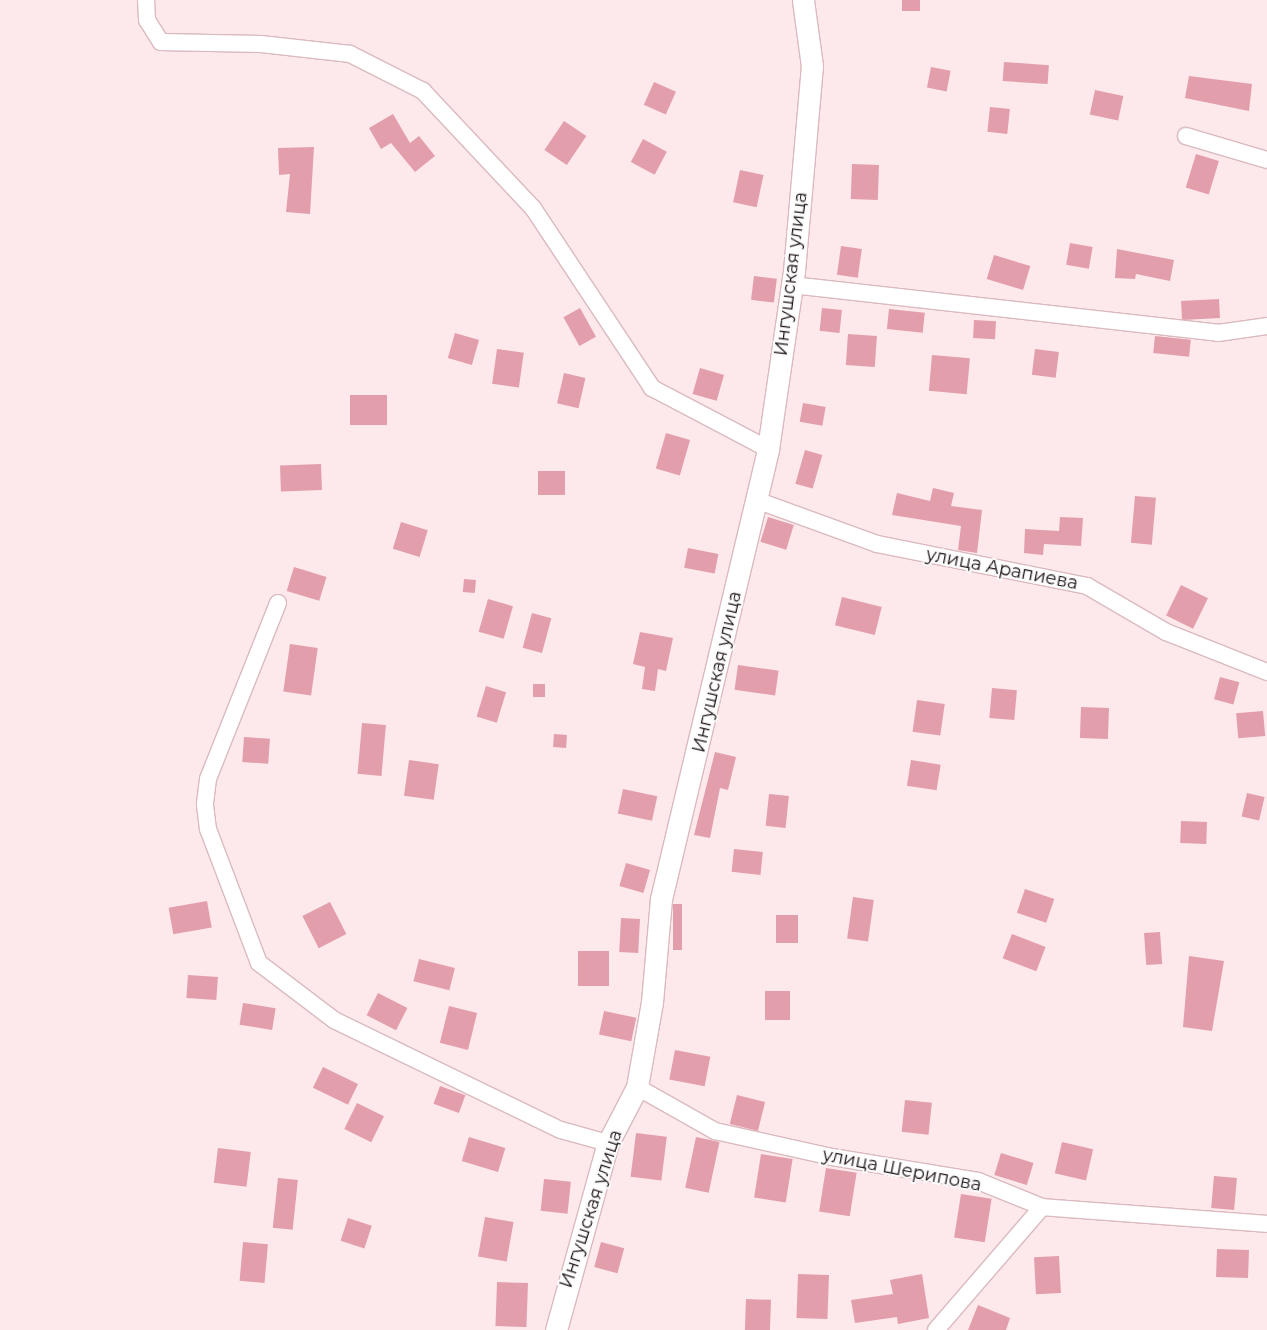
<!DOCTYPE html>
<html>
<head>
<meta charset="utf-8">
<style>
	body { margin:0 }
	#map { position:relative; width:1267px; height:1330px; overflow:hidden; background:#fde8ec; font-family:Montserrat,sans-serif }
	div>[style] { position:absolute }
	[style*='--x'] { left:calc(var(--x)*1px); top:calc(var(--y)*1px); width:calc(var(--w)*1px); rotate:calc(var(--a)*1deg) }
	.building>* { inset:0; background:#e39eab; transform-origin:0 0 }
	.roads { filter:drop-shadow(1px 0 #dababf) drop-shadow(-1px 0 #dababf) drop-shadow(0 1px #dababf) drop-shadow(0 -1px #dababf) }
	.minor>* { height:16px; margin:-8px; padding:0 8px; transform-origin:8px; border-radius:8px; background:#fff }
	.tertiary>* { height:21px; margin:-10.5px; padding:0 10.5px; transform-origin:10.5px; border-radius:10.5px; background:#fff }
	span { translate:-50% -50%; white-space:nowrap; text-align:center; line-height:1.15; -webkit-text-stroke:4px #fbfbfb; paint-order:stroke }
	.street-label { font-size:18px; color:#1d1214 }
</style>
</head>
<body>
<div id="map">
	<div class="building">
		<div style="left:902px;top:0;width:18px;height:11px"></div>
		<div style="left:1004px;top:62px;width:45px;height:19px;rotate:4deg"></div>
		<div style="left:931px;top:67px;width:20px;height:21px;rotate:11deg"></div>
		<div style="clip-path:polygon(1189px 76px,1252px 84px,1249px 111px,1185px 98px)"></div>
		<div style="left:654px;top:82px;width:24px;height:25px;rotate:24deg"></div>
		<div style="left:1095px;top:90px;width:29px;height:25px;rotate:12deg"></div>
		<div style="left:990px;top:107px;width:20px;height:25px;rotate:6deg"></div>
		<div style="clip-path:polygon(393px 114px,410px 143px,419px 136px,435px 156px,415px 172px,391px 143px,381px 149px,369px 128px)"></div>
		<div style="left:564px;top:121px;width:27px;height:35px;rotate:34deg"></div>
		<div style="left:643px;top:139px;width:27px;height:26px;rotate:28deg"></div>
		<div style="clip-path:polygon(314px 147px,310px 214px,286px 212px,290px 174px,279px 175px,278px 148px)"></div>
		<div style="left:1196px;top:154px;width:24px;height:35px;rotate:17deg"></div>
		<div style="left:852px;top:164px;width:27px;height:35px;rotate:2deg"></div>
		<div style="left:740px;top:170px;width:24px;height:33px;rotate:12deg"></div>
		<div style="left:1070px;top:243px;width:23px;height:22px;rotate:10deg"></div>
		<div style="left:841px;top:246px;width:21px;height:29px;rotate:8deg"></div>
		<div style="clip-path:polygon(1117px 249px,1174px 260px,1170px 281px,1136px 274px,1135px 279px,1115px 278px)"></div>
		<div style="left:994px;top:255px;width:38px;height:25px;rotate:17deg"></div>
		<div style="left:754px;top:276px;width:23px;height:24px;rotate:7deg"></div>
		<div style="left:1219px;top:299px;width:19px;height:38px;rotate:87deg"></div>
		<div style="left:580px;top:308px;width:33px;height:19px;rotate:61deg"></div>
		<div style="left:822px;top:308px;width:20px;height:23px;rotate:6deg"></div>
		<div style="left:889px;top:309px;width:36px;height:20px;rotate:6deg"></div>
		<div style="left:974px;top:320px;width:22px;height:18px;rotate:3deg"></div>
		<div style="left:455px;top:333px;width:25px;height:26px;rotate:16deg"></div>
		<div style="left:848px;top:334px;width:29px;height:31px;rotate:4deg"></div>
		<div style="left:1155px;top:336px;width:36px;height:17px;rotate:6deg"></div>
		<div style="left:497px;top:349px;width:27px;height:35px;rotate:8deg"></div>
		<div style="left:1035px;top:349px;width:24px;height:26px;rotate:7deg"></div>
		<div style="left:932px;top:355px;width:38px;height:36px;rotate:5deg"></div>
		<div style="left:700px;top:368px;width:25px;height:27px;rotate:16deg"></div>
		<div style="left:564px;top:373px;width:22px;height:31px;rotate:13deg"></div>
		<div style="left:350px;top:395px;width:37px;height:30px"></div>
		<div style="left:803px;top:403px;width:23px;height:19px;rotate:10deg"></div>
		<div style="left:666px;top:433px;width:25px;height:37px;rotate:16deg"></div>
		<div style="left:805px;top:450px;width:18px;height:35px;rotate:16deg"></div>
		<div style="left:321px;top:464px;width:26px;height:41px;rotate:88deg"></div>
		<div style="left:538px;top:471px;width:27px;height:24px"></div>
		<div style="clip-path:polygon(933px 488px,954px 493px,951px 506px,982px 510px,977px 553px,958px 550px,961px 526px,892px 515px,897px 493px,930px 501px)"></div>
		<div style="left:1135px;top:496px;width:21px;height:47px;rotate:5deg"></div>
		<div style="left:768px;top:517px;width:27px;height:26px;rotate:17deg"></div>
		<div style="clip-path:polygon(1060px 517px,1083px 518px,1081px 546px,1044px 544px,1043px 555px,1024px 553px,1025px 529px,1059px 531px)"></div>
		<div style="left:401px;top:522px;width:28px;height:28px;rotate:17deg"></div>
		<div style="left:688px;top:548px;width:31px;height:20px;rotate:11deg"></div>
		<div style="left:294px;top:567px;width:34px;height:25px;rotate:17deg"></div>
		<div style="left:464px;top:579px;width:12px;height:13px;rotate:5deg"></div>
		<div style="left:1181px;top:585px;width:30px;height:34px;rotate:26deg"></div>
		<div style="left:842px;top:597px;width:41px;height:29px;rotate:14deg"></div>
		<div style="left:488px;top:599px;width:26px;height:34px;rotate:16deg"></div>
		<div style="left:532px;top:613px;width:20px;height:36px;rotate:15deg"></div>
		<div style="clip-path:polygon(640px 632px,673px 638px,666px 671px,658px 669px,655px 691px,642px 689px,645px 667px,633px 664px)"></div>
		<div style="left:290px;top:644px;width:28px;height:48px;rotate:8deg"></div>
		<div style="left:738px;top:665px;width:41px;height:25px;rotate:8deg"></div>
		<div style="left:1220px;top:677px;width:20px;height:23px;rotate:15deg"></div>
		<div style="left:533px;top:684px;width:12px;height:13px"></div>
		<div style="left:486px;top:686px;width:21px;height:32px;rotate:17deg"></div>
		<div style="left:992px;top:688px;width:25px;height:30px;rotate:5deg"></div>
		<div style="left:917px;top:700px;width:28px;height:32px;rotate:8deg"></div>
		<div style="left:1081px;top:707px;width:28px;height:31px;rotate:2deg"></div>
		<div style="left:1263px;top:711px;width:25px;height:27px;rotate:85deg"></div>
		<div style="left:362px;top:723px;width:24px;height:51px;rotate:5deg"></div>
		<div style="left:554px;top:734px;width:13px;height:13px;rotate:4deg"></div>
		<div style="left:244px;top:737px;width:26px;height:25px;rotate:4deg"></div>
		<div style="clip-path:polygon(715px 752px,736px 757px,728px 790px,720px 788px,710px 838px,694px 835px)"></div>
		<div style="left:409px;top:760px;width:30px;height:36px;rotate:8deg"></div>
		<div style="left:911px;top:760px;width:30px;height:26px;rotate:9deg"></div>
		<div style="left:623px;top:789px;width:35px;height:25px;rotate:12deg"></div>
		<div style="left:1247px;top:793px;width:18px;height:24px;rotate:13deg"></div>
		<div style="left:769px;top:794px;width:20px;height:32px;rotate:6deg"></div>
		<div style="left:1181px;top:821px;width:26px;height:22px;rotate:2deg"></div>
		<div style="left:734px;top:849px;width:29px;height:23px;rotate:6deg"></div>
		<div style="left:626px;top:863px;width:25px;height:24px;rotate:16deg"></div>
		<div style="left:1025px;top:889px;width:31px;height:25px;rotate:19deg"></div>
		<div style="left:853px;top:897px;width:21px;height:42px;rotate:8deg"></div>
		<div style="left:207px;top:901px;width:27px;height:39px;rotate:80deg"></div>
		<div style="left:330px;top:902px;width:36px;height:31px;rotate:63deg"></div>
		<div style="left:673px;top:904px;width:9px;height:46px"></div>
		<div style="left:776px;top:915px;width:22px;height:28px"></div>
		<div style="left:621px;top:918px;width:19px;height:34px;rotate:3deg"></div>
		<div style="left:1160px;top:932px;width:32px;height:16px;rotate:86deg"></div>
		<div style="left:1012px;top:934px;width:36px;height:26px;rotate:21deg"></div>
		<div style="left:578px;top:951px;width:31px;height:35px"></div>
		<div style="clip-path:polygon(1189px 956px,1224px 961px,1212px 1031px,1183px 1027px)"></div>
		<div style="left:419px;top:959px;width:37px;height:23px;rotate:14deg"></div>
		<div style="left:188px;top:975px;width:30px;height:23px;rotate:4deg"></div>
		<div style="left:765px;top:991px;width:25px;height:29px"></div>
		<div style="left:378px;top:993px;width:33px;height:25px;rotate:27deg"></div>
		<div style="left:243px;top:1003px;width:33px;height:22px;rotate:9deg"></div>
		<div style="left:449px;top:1006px;width:29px;height:38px;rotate:14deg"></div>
		<div style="left:604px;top:1011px;width:33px;height:24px;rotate:12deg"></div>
		<div style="left:675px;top:1050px;width:36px;height:30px;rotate:11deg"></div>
		<div style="left:323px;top:1067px;width:39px;height:23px;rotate:26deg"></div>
		<div style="left:440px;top:1086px;width:27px;height:19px;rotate:20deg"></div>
		<div style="left:737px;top:1095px;width:29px;height:30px;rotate:14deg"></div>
		<div style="left:905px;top:1100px;width:27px;height:32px;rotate:6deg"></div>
		<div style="left:357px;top:1103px;width:30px;height:29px;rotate:26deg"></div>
		<div style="left:636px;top:1133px;width:31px;height:44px;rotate:7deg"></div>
		<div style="left:469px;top:1137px;width:38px;height:25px;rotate:17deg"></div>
		<div style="left:696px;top:1137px;width:24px;height:52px;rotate:12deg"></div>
		<div style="left:1062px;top:1142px;width:32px;height:32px;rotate:13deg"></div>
		<div style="left:218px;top:1148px;width:33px;height:35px;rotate:7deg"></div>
		<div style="left:1001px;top:1153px;width:34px;height:23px;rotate:17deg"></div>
		<div style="left:761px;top:1154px;width:32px;height:44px;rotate:9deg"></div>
		<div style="left:826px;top:1168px;width:31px;height:44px;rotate:9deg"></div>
		<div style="left:1214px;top:1176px;width:23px;height:32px;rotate:5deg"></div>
		<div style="left:278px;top:1178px;width:20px;height:50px;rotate:6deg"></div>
		<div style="left:544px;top:1179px;width:27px;height:32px;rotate:6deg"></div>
		<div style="left:961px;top:1194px;width:31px;height:44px;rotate:9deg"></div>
		<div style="left:485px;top:1217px;width:29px;height:40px;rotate:10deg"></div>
		<div style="left:348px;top:1218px;width:25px;height:24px;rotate:18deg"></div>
		<div style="left:243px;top:1242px;width:25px;height:39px;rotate:5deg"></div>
		<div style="left:601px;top:1242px;width:24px;height:26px;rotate:15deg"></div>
		<div style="left:1217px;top:1249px;width:32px;height:28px;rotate:2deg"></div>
		<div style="left:1059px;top:1256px;width:37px;height:25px;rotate:87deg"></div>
		<div style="left:798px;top:1274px;width:31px;height:44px;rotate:2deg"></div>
		<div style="clip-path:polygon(922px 1274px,929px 1318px,898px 1324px,897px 1317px,855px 1323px,851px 1300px,893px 1294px,890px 1280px)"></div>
		<div style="left:497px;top:1282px;width:31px;height:44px;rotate:2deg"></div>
		<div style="left:746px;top:1299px;width:25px;height:31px;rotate:2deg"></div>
		<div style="clip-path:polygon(978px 1305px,1010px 1318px,1006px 1330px,968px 1330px)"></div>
	</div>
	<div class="roads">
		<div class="minor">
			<div style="--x:146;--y:0;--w:20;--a:87"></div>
			<div style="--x:147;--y:20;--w:26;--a:58"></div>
			<div style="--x:161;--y:42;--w:100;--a:1.1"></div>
			<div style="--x:261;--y:44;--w:90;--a:6.4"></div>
			<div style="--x:350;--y:54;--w:82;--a:26.9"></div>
			<div style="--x:423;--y:91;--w:161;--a:46.8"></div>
			<div style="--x:533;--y:208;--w:216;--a:56.5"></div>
			<div style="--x:652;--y:388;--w:131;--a:27.7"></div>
			<div style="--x:1186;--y:136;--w:84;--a:16.5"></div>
			<div style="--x:792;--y:285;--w:429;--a:6.4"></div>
			<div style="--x:1218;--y:333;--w:49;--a:-8.1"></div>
			<div style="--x:756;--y:500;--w:129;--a:20"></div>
			<div style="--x:877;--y:544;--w:214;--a:11.3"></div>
			<div style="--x:1087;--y:586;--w:91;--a:30.2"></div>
			<div style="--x:1166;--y:632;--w:109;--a:21.6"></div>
			<div style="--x:278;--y:603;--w:189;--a:111.7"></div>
			<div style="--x:208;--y:779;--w:26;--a:97"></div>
			<div style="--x:205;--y:805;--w:24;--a:83"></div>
			<div style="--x:208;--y:829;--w:143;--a:69.2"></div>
			<div style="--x:259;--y:963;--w:94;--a:37.2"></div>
			<div style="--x:334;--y:1020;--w:252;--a:25.9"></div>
			<div style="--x:561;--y:1130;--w:49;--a:15.5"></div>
			<div style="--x:637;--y:1087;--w:90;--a:29.4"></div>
			<div style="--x:715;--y:1131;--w:120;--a:12.5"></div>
			<div style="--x:832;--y:1157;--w:148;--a:9.3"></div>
			<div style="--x:978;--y:1181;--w:69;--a:22.1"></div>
			<div style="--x:1042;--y:1207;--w:226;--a:4.3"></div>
			<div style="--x:936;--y:1330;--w:162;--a:-49.2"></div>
		</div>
		<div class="tertiary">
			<div style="--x:556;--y:1330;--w:194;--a:-74.5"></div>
			<div style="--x:608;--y:1143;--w:63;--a:-62.6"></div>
			<div style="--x:637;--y:1087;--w:86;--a:-80"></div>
			<div style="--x:652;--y:1002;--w:103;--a:-85"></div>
			<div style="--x:661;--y:899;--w:463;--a:-76.6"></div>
			<div style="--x:768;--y:449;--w:180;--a:-81.7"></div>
			<div style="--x:794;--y:271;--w:206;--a:-85"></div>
			<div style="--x:812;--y:66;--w:67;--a:-97.8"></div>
		</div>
	</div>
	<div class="street-label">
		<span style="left:791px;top:274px;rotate:-83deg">Ингушская улица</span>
		<span style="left:1002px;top:569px;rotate:11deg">улица Арапиева</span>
		<span style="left:717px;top:672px;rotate:-77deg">Ингушская улица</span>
		<span style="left:902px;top:1170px;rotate:11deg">улица Шерипова</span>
		<span style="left:591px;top:1209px;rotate:-72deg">Ингушская улица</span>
	</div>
</div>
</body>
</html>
